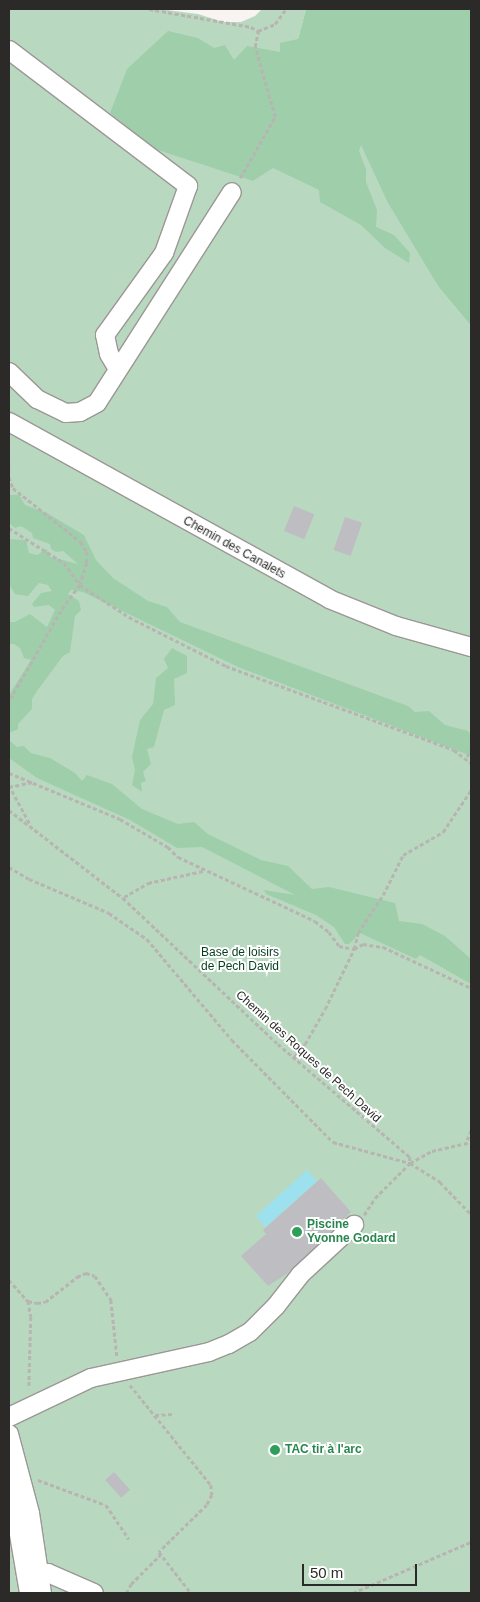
<!DOCTYPE html>
<html>
<head>
<meta charset="utf-8">
<style>
	body { margin:0 }
	#map { position:relative; width:480px; height:1602px; overflow:hidden; background:#f8f4f2; font-family:Helvetica,sans-serif }
	div>[style] { position:absolute }
	[style*='--x'] { left:calc(var(--x)*1px); top:calc(var(--y)*1px); width:calc(var(--w)*1px); rotate:calc(var(--a)*1deg) }
	.green>* { inset:0; background:#b8d9c0 }
	.forest>* { inset:0; background:#9fceab }
	.water>* { inset:0; background:#9ce1ed; transform-origin:0 0 }
	.building>* { inset:0; background:#bebdc1; transform-origin:0 0 }
	.path>* { height:2.5px; margin-top:-1.25px; transform-origin:0; background:repeating-linear-gradient(90deg,#b7b4b2 0 4px,transparent 0 6.5px) }
	.roads { filter:drop-shadow(1px 0 #9b9795) drop-shadow(-1px 0 #9b9795) drop-shadow(0 1px #9b9795) drop-shadow(0 -1px #9b9795) }
	.minor>* { height:18px; margin:-9px; padding:0 9px; transform-origin:9px; border-radius:9px; background:#fff }
	.dots>* { width:14px; height:14px; translate:-50% -50%; box-sizing:border-box; border:2px solid #fff; border-radius:50% }
	span { translate:-50% -50%; white-space:nowrap; text-align:center; line-height:1.15; -webkit-text-stroke:4px #fff; paint-order:stroke }
	.street-label { font-size:12px; color:#2b2a29 }
	.park-label { font-size:12px; color:#043e1d }
	.leisure-label { font-size:12px; color:#27864d; font-weight:700 }
	.left { translate:0 -50%; text-align:left }
	.frame { position:absolute; inset:0; border:10px solid #2b2a29; pointer-events:none }
	.scale { position:absolute; left:302px; top:1564px; width:115px; height:22px; box-sizing:border-box; border:2px solid #2b2a29; border-top:0; padding-left:6px; font-size:15px; line-height:18px; white-space:nowrap; color:#2b2a29; -webkit-text-stroke:4px #fff; paint-order:stroke }
</style>
</head>
<body>
<div id="map">
	<div class="green">
		<div style="clip-path:polygon(9px 9px,159px 9px,198px 14px,223px 22px,241px 22px,255px 16px,262px 9px,306px 9px,298px 39px,332px 83px,440px 289px,471px 326px,471px 1593px,9px 1593px)"></div>
	</div>
	<div class="forest">
		<div style="clip-path:polygon(306px 9px,471px 9px,471px 326px,440px 289px,388px 203px,361px 145px,359px 151px,366px 169px,366px 182px,377px 210px,376px 227px,394px 235px,410px 253px,409px 263px,385px 248px,361px 225px,320px 202px,319px 190px,273px 168px,253px 181px,155px 149px,110px 113px,127px 69px,168px 31px,198px 38px,214px 48px,225px 45px,234px 60px,247px 46px,280px 52px,280px 43px,298px 39px)"></div>
		<div style="clip-path:polygon(9px 495px,19px 495px,25px 505px,47px 513px,84px 535px,96px 560px,113px 578px,148px 601px,167px 607px,180px 622px,408px 706px,415px 712px,429px 711px,445px 725px,468px 731px,471px 735px,471px 756px,238px 667px,83px 592px,71px 590px,68px 594px,79px 601px,81px 610px,75px 616px,70px 652px,63px 656px,37px 691px,32px 699px,32px 709px,18px 724px,18px 729px,9px 733px,9px 695px,31px 660px,24px 658px,20px 648px,14px 644px,9px 644px,9px 622px,15px 622px,30px 614px,47px 627px,55px 610px,49px 605px,34px 607px,32px 604px,41px 593px,52px 591px,48px 585px,39px 583px,28px 596px,15px 594px,10px 586px,9px 539px,26px 540px,29px 553px,37px 555px,46px 549px,51px 557px,78px 564px,63px 551px,56px 552px,51px 549px,50px 544px,33px 538px,32px 533px,21px 526px,15px 528px,9px 523px)"></div>
		<div style="clip-path:polygon(172px 648px,187px 656px,187px 673px,174px 679px,175px 705px,164px 710px,154px 747px,147px 749px,151px 764px,143px 772px,146px 781px,141px 783px,142px 792px,132px 785px,135px 770px,132px 757px,140px 720px,153px 704px,156px 678px,168px 668px,164px 659px)"></div>
		<div style="clip-path:polygon(9px 740px,17px 747px,24px 746px,31px 753px,50px 758px,75px 773px,82px 781px,87px 775px,112px 784px,142px 809px,178px 824px,194px 822px,208px 834px,261px 860px,288px 866px,312px 889px,329px 887px,395px 903px,399px 921px,422px 924px,445px 936px,471px 959px,471px 984px,420px 955px,416px 959px,360px 933px,349px 944px,345px 944px,334px 927px,316px 915px,266px 894px,264px 890px,295px 895px,202px 847px,177px 848px,130px 820px,37px 778px,9px 758px)"></div>
	</div>
	<div class="water">
		<div style="left:307px;top:1170px;width:15px;height:69px;rotate:48deg"></div>
	</div>
	<div class="building">
		<div style="left:294px;top:506px;width:22px;height:27px;rotate:22deg"></div>
		<div style="left:345px;top:517px;width:18px;height:35px;rotate:19deg"></div>
		<div style="clip-path:polygon(321px 1178px,351px 1212px,288px 1273px,268px 1286px,241px 1256px,266px 1234px,263px 1230px)"></div>
		<div style="left:114px;top:1472px;width:24px;height:12px;rotate:48deg"></div>
	</div>
	<div class="path">
		<div style="--x:149;--y:9;--w:104;--a:10"></div>
		<div style="--x:251;--y:27;--w:8;--a:30"></div>
		<div style="--x:258;--y:31;--w:18;--a:-22"></div>
		<div style="--x:275;--y:24;--w:19;--a:-54"></div>
		<div style="--x:240;--y:178;--w:70;--a:-60.2"></div>
		<div style="--x:275;--y:117;--w:73;--a:-105.9"></div>
		<div style="--x:255;--y:47;--w:16;--a:-79"></div>
		<div style="--x:9;--y:457;--w:20;--a:90"></div>
		<div style="--x:9;--y:477;--w:12;--a:70"></div>
		<div style="--x:13;--y:488;--w:87;--a:38.5"></div>
		<div style="--x:81;--y:542;--w:12;--a:59"></div>
		<div style="--x:87;--y:552;--w:11;--a:90"></div>
		<div style="--x:87;--y:563;--w:23;--a:108"></div>
		<div style="--x:80;--y:585;--w:32;--a:126"></div>
		<div style="--x:61;--y:611;--w:105;--a:119.7"></div>
		<div style="--x:9;--y:528;--w:65;--a:32.5"></div>
		<div style="--x:64;--y:563;--w:27;--a:54"></div>
		<div style="--x:80;--y:585;--w:59;--a:33.1"></div>
		<div style="--x:129;--y:617;--w:109;--a:26.8"></div>
		<div style="--x:226;--y:666;--w:243;--a:20.2"></div>
		<div style="--x:454;--y:750;--w:21;--a:37"></div>
		<div style="--x:467;--y:757;--w:10;--a:-66"></div>
		<div style="--x:9;--y:773;--w:120;--a:22.5"></div>
		<div style="--x:120;--y:819;--w:56;--a:30.3"></div>
		<div style="--x:168;--y:847;--w:14;--a:45"></div>
		<div style="--x:178;--y:857;--w:151;--a:25"></div>
		<div style="--x:315;--y:921;--w:18;--a:38"></div>
		<div style="--x:329;--y:932;--w:17;--a:54"></div>
		<div style="--x:339;--y:946;--w:15;--a:11"></div>
		<div style="--x:354;--y:949;--w:10;--a:-29"></div>
		<div style="--x:363;--y:944;--w:20;--a:9"></div>
		<div style="--x:383;--y:947;--w:97;--a:25"></div>
		<div style="--x:9;--y:785;--w:44;--a:61.7"></div>
		<div style="--x:9;--y:787;--w:24;--a:-12"></div>
		<div style="--x:9;--y:810;--w:144;--a:37.7"></div>
		<div style="--x:123;--y:898;--w:213;--a:43.3"></div>
		<div style="--x:278;--y:1044;--w:174;--a:40.6"></div>
		<div style="--x:410;--y:1157;--w:6;--a:90"></div>
		<div style="--x:9;--y:867;--w:23;--a:31"></div>
		<div style="--x:29;--y:879;--w:87;--a:23"></div>
		<div style="--x:109;--y:913;--w:46;--a:34.4"></div>
		<div style="--x:147;--y:939;--w:132;--a:49.9"></div>
		<div style="--x:232;--y:1040;--w:144;--a:45.3"></div>
		<div style="--x:333;--y:1142;--w:80;--a:15.3"></div>
		<div style="--x:410;--y:1163;--w:36;--a:32"></div>
		<div style="--x:440;--y:1182;--w:45;--a:45.9"></div>
		<div style="--x:124;--y:897;--w:28;--a:-30"></div>
		<div style="--x:148;--y:883;--w:56;--a:-12.3"></div>
		<div style="--x:294;--y:1057;--w:17;--a:-50"></div>
		<div style="--x:305;--y:1044;--w:40;--a:-60.3"></div>
		<div style="--x:325;--y:1009;--w:67;--a:-64.2"></div>
		<div style="--x:354;--y:949;--w:16;--a:-76"></div>
		<div style="--x:358;--y:933;--w:45;--a:-56.7"></div>
		<div style="--x:383;--y:895;--w:45;--a:-63.4"></div>
		<div style="--x:403;--y:855;--w:46;--a:-29.9"></div>
		<div style="--x:443;--y:832;--w:50;--a:-56.3"></div>
		<div style="--x:467;--y:1140;--w:11;--a:-68"></div>
		<div style="--x:364;--y:1215;--w:20;--a:-57"></div>
		<div style="--x:375;--y:1198;--w:49;--a:-45"></div>
		<div style="--x:410;--y:1163;--w:25;--a:-29"></div>
		<div style="--x:432;--y:1151;--w:40;--a:-13"></div>
		<div style="--x:9;--y:1280;--w:28;--a:48"></div>
		<div style="--x:28;--y:1301;--w:9;--a:13"></div>
		<div style="--x:37;--y:1303;--w:8;--a:-7"></div>
		<div style="--x:45;--y:1302;--w:41;--a:-38"></div>
		<div style="--x:77;--y:1277;--w:10;--a:-24"></div>
		<div style="--x:86;--y:1273;--w:9;--a:18"></div>
		<div style="--x:95;--y:1276;--w:29;--a:56"></div>
		<div style="--x:111;--y:1300;--w:56;--a:83.9"></div>
		<div style="--x:28;--y:1301;--w:16;--a:79"></div>
		<div style="--x:31;--y:1317;--w:72;--a:91.6"></div>
		<div style="--x:130;--y:1385;--w:129;--a:51"></div>
		<div style="--x:211;--y:1485;--w:10;--a:84"></div>
		<div style="--x:212;--y:1495;--w:11;--a:117"></div>
		<div style="--x:207;--y:1505;--w:67;--a:135.6"></div>
		<div style="--x:159;--y:1552;--w:52;--a:52"></div>
		<div style="--x:155;--y:1415;--w:18;--a:-3"></div>
		<div style="--x:38;--y:1480;--w:72;--a:20.2"></div>
		<div style="--x:106;--y:1505;--w:41;--a:55.9"></div>
		<div style="--x:126;--y:1593;--w:10;--a:-61"></div>
		<div style="--x:131;--y:1584;--w:42;--a:-45"></div>
		<div style="--x:353;--y:1593;--w:129;--a:-23.4"></div>
	</div>
	<div class="roads">
		<div class="minor">
			<div style="--x:9;--y:50;--w:225;--a:37.2"></div>
			<div style="--x:188;--y:186;--w:71;--a:109.7"></div>
			<div style="--x:164;--y:253;--w:101;--a:125.7"></div>
			<div style="--x:105;--y:335;--w:19;--a:78"></div>
			<div style="--x:109;--y:354;--w:17;--a:59"></div>
			<div style="--x:9;--y:372;--w:39;--a:44"></div>
			<div style="--x:37;--y:399;--w:32;--a:26"></div>
			<div style="--x:66;--y:413;--w:14;--a:-4"></div>
			<div style="--x:80;--y:412;--w:19;--a:-28"></div>
			<div style="--x:97;--y:403;--w:250;--a:-57.4"></div>
			<div style="--x:9;--y:422;--w:366;--a:28.9"></div>
			<div style="--x:329;--y:599;--w:72;--a:21.9"></div>
			<div style="--x:396;--y:626;--w:78;--a:15.6"></div>
			<div style="--x:9;--y:1417;--w:91;--a:-25.4"></div>
			<div style="--x:91;--y:1378;--w:121;--a:-12.4"></div>
			<div style="--x:209;--y:1352;--w:22;--a:-22"></div>
			<div style="--x:229;--y:1344;--w:24;--a:-30"></div>
			<div style="--x:250;--y:1332;--w:37;--a:-45"></div>
			<div style="--x:276;--y:1306;--w:39;--a:-52"></div>
			<div style="--x:300;--y:1275;--w:74;--a:-42.8"></div>
			<div style="--x:9;--y:1434;--w:82;--a:75.1"></div>
			<div style="--x:30;--y:1513;--w:81;--a:81.5"></div>
			<div style="--x:9;--y:1476;--w:119;--a:80.3"></div>
			<div style="--x:28;--y:1572;--w:20;--a:3"></div>
			<div style="--x:48;--y:1573;--w:50;--a:23.5"></div>
		</div>
	</div>
	<div class="dots">
		<div style="left:297px;top:1232px;background:#2e9e5b"></div>
		<div style="left:275px;top:1450px;background:#2e9e5b"></div>
	</div>
	<div class="street-label">
		<span style="left:234px;top:548px;rotate:29deg">Chemin des Canalets</span>
		<span style="left:308px;top:1057px;rotate:42deg">Chemin des Roques de Pech David</span>
	</div>
	<div class="park-label">
		<span style="left:240px;top:960px">Base de loisirs<br>de Pech David</span>
	</div>
	<div class="leisure-label">
		<span class="left" style="left:307px;top:1232px">Piscine<br>Yvonne Godard</span>
		<span class="left" style="left:285px;top:1450px">TAC tir à l'arc</span>
	</div>
	<div class="frame"></div>
	<div class="scale">50 m</div>
</div>
</body>
</html>
